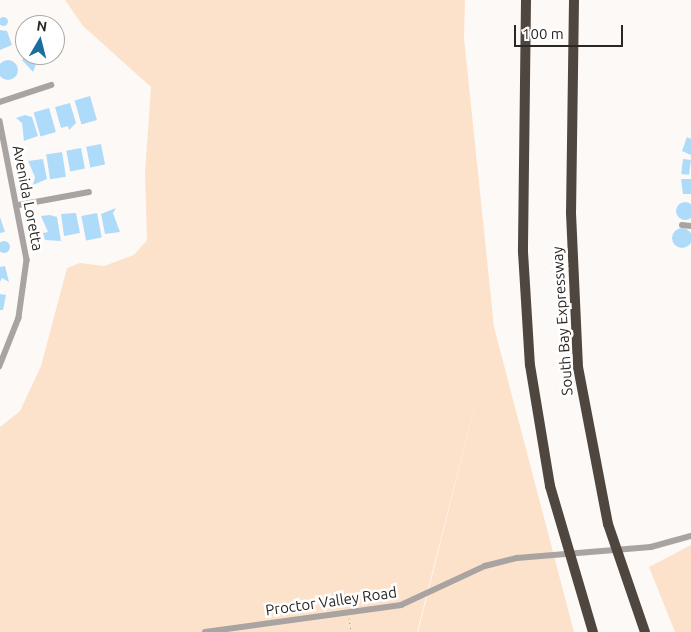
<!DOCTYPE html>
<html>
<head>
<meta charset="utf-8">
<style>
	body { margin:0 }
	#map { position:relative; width:691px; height:632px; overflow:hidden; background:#fdf9f6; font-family:Ubuntu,sans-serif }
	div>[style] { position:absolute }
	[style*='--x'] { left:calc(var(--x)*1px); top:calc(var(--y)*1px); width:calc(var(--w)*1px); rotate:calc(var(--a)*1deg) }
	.green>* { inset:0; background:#fde2cb }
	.building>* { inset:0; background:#afdbfa; transform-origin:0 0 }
	.round { border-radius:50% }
	.path>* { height:1px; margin-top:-0.5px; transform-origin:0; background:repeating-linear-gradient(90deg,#8b8784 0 1px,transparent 0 5px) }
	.street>* { height:5.5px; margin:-2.75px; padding:0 2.75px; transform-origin:2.75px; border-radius:2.75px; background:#a9a4a1 }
	.highway>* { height:10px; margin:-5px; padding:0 5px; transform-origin:5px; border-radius:5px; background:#4f463f }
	span { translate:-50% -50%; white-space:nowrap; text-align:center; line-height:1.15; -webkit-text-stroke:5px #fff; paint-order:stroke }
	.street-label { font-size:15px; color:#2b2723 }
	.north { position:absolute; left:15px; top:15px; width:50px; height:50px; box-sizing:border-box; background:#fff; border:1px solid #aaa9a7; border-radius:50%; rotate:8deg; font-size:14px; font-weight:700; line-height:20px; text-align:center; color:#2b2723 }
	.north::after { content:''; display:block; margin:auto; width:18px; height:22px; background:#196f9f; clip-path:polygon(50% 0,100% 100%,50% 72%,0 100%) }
	.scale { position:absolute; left:514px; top:25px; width:109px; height:22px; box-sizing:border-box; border:2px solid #2b2723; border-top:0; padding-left:6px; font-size:15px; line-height:18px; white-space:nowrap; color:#2b2723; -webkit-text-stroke:4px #fff; paint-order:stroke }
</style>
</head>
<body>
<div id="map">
	<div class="green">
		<div style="clip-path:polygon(65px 0,465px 0,464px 38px,494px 327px,574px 632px,418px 632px,481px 381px,417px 632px,0 632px,0 427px,20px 411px,41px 366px,67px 268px,80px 263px,104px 266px,134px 255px,147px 240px,145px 173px,151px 87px,83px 26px)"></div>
		<div style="clip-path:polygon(691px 545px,691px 632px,675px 632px,649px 567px)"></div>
	</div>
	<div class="building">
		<div class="round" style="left:-1.5px;top:16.5px;width:9px;height:9px"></div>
		<div style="clip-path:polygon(0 30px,7px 31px,12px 45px,0 50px)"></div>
		<div style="clip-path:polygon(26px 55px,45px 55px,39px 56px,33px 72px,22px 60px)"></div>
		<div class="round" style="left:-2px;top:60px;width:20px;height:20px"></div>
		<div style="left:90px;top:96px;width:25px;height:16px;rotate:74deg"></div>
		<div style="clip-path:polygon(70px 103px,76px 123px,69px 130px,68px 126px,61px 128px,55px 107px)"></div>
		<div style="left:49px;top:108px;width:25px;height:16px;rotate:74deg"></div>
		<div style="clip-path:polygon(25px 115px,32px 117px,38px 136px,24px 141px,22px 123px,16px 118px)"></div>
		<div style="clip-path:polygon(687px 137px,691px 139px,691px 155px,682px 151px)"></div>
		<div style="left:101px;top:144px;width:21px;height:15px;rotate:79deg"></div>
		<div style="left:81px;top:148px;width:21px;height:15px;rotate:79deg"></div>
		<div style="left:62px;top:152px;width:25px;height:16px;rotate:81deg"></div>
		<div style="clip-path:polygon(43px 159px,47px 179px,33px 185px,35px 177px,28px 161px)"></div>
		<div style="left:683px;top:159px;width:8px;height:15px;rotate:7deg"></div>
		<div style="clip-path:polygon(681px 179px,691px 179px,691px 194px,683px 194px)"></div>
		<div class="round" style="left:676px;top:202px;width:18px;height:18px"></div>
		<div style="clip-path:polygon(116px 208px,113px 213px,120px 232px,105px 234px,101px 214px)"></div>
		<div style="clip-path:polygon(76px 213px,80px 233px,64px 236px,61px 214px)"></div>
		<div style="left:97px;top:213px;width:25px;height:16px;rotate:79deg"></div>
		<div style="clip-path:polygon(50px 215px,57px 217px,61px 241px,45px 240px,43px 233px,48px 232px,41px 216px)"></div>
		<div style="clip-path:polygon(0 217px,5px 232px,0 233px)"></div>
		<div class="round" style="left:672px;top:228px;width:20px;height:20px"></div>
		<div class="round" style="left:-2px;top:241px;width:12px;height:12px"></div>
		<div style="clip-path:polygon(5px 266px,9px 282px,2px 278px,0 282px,0 267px)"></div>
		<div style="clip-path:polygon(0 294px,6px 295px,3px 310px,0 310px)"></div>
	</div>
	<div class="path">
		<div style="--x:349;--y:618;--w:14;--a:82"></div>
	</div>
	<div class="street">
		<div style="--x:0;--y:102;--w:54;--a:-18.4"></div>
		<div style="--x:0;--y:121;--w:142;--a:79"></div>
		<div style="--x:27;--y:260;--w:59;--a:97.9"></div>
		<div style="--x:19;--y:318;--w:52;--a:111.6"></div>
		<div style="--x:19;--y:205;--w:71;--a:-10.5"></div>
		<div style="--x:682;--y:225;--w:9;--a:6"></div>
		<div style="--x:205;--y:632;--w:198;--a:-7.8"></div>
		<div style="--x:401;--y:605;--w:93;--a:-24.9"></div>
		<div style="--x:485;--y:566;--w:33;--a:-14"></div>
		<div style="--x:517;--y:558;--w:134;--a:-4.7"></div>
		<div style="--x:651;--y:547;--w:41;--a:-15.4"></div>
	</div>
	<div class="highway">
		<div style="--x:526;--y:0;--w:252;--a:90.7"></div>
		<div style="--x:523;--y:252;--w:113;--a:86.5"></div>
		<div style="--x:530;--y:365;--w:123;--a:80.6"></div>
		<div style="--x:550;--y:486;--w:152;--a:73.6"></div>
		<div style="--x:574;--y:0;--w:213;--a:90.8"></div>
		<div style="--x:571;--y:213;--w:154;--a:87.4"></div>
		<div style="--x:578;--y:367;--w:160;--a:79.2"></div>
		<div style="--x:608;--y:524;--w:114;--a:71.1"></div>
	</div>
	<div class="street-label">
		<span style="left:28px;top:198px;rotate:79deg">Avenida Loretta</span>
		<span style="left:562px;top:321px;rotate:-94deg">South Bay Expressway</span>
		<span style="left:331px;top:601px;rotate:-8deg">Proctor Valley Road</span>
	</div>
	<div class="north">N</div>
	<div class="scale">100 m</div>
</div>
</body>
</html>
